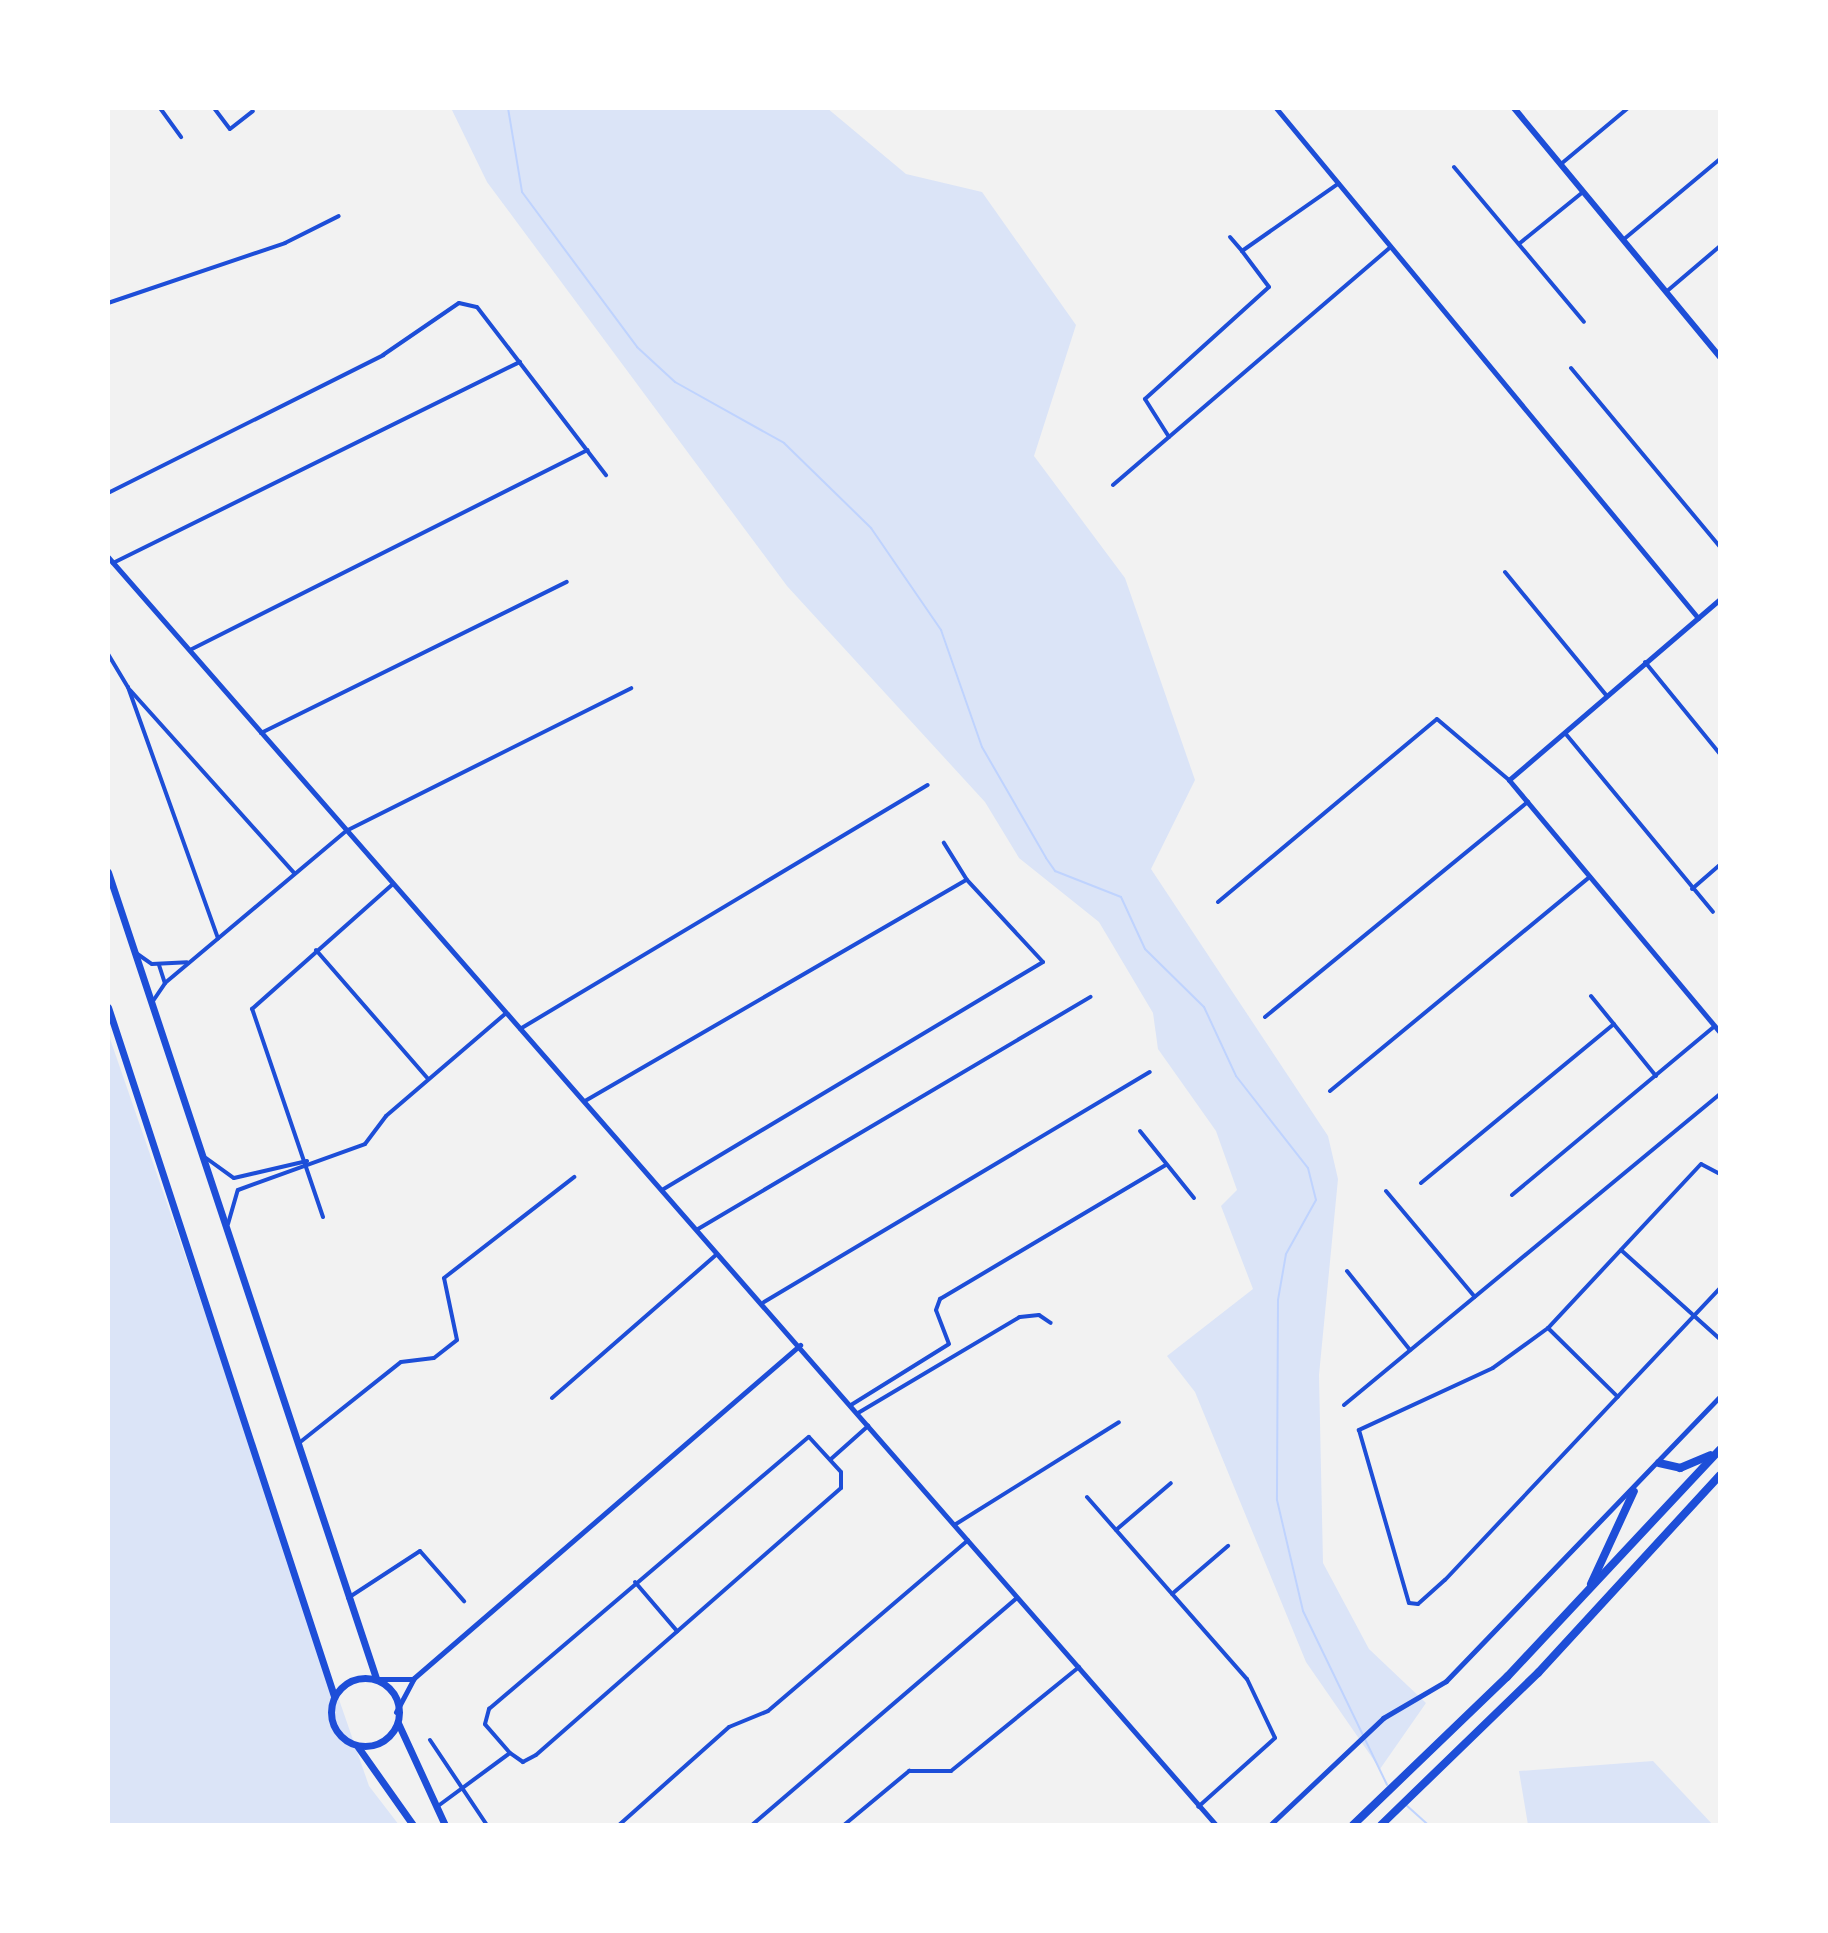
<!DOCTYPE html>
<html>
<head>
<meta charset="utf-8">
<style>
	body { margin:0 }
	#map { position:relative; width:1828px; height:1933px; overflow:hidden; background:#f2f2f2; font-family:"Fira Sans",sans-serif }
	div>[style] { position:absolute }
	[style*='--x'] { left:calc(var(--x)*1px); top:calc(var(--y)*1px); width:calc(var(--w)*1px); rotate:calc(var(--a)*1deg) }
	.green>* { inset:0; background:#dbe4f7 }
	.stream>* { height:2px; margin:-1px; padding:0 1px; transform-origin:1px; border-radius:1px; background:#bfd3fe }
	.minor>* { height:4px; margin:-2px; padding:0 2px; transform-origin:2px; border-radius:2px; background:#1d4ed8 }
	.tertiary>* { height:5px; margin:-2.5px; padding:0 2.5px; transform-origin:2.5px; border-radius:2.5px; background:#1d4ed8 }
	.secondary>* { height:6px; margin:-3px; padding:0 3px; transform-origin:3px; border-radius:3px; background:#1d4ed8 }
	.primary>* { height:7px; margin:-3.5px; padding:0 3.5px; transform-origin:3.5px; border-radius:3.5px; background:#1d4ed8 }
	.primary>.ring { margin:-3.5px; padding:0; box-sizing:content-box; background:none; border:7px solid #1d4ed8; border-radius:50% }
	.motorway>* { height:8px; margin:-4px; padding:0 4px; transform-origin:4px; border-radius:4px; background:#1d4ed8 }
	span { translate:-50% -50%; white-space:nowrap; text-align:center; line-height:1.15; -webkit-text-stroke:8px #fff; paint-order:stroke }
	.frame { position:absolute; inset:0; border:110px solid #fff; pointer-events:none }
</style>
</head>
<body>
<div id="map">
	<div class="green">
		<div style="clip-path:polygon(451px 108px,827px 108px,906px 174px,982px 192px,1076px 325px,1034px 456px,1125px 578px,1195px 780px,1151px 869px,1328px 1136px,1338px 1179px,1319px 1375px,1323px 1563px,1369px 1649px,1426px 1703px,1380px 1769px,1306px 1662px,1195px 1392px,1167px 1356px,1253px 1289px,1221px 1206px,1237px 1190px,1216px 1131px,1158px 1049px,1153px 1013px,1099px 922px,1019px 858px,985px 802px,787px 586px,487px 182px)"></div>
		<div style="clip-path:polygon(108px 1033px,369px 1786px,399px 1825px,108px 1825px)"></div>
		<div style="clip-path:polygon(1653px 1761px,1713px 1825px,1528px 1825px,1519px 1771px)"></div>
	</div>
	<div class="stream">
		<div style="--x:508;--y:108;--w:85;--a:80.5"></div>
		<div style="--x:522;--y:192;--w:193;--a:53.4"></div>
		<div style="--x:637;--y:347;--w:52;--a:42.6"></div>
		<div style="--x:675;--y:382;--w:125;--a:29.2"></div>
		<div style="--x:784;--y:443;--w:122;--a:44.3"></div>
		<div style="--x:871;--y:528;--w:124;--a:55.5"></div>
		<div style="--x:941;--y:630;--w:124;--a:70.7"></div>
		<div style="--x:982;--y:747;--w:128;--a:60"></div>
		<div style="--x:1046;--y:858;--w:16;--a:55"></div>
		<div style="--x:1055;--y:871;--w:71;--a:21.5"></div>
		<div style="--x:1121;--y:897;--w:57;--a:65.2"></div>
		<div style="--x:1145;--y:949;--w:83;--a:44.5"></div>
		<div style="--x:1204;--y:1007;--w:76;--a:65.1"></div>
		<div style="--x:1236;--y:1076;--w:117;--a:52"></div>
		<div style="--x:1308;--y:1168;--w:33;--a:76"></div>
		<div style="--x:1316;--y:1200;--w:62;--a:119.1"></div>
		<div style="--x:1286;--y:1254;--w:47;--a:99.9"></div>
		<div style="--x:1278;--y:1300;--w:200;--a:90.3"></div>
		<div style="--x:1277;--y:1500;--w:114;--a:76.8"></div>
		<div style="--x:1303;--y:1611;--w:193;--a:64.2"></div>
		<div style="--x:1405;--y:1804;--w:31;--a:42"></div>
	</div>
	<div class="minor">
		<div style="--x:160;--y:108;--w:36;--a:54"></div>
		<div style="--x:214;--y:108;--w:26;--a:53"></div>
		<div style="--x:230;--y:129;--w:29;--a:-38"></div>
		<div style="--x:1561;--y:164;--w:87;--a:-39.9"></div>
		<div style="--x:1454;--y:167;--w:202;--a:50"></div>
		<div style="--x:1230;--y:237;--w:18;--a:49"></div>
		<div style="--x:1623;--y:240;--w:126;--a:-39.9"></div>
		<div style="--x:1520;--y:243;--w:81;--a:-39"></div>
		<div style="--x:1666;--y:292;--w:71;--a:-40.4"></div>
		<div style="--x:108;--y:303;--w:187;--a:-18.7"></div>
		<div style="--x:285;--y:243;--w:60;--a:-26.6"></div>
		<div style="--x:1571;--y:368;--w:233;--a:50.2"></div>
		<div style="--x:1169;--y:437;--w:45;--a:-122.3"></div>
		<div style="--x:1145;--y:399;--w:167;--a:-42.1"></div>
		<div style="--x:1269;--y:287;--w:45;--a:-126.9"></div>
		<div style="--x:1242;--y:251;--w:118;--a:-35"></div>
		<div style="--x:1113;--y:485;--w:366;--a:-40.6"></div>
		<div style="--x:108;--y:493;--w:308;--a:-26.6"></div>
		<div style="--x:383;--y:355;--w:92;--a:-34.4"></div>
		<div style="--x:459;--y:303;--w:18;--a:13"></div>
		<div style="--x:477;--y:307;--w:212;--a:52.5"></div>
		<div style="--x:113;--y:563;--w:454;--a:-26.3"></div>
		<div style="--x:1505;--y:572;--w:159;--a:50.6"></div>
		<div style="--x:190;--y:650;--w:445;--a:-26.7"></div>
		<div style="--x:108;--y:654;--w:39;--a:59"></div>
		<div style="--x:128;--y:687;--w:267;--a:70.3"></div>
		<div style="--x:1645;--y:662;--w:119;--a:50.8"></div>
		<div style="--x:130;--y:690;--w:246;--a:48.1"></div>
		<div style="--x:261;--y:733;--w:341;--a:-26.3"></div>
		<div style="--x:1565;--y:733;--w:232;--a:50.4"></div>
		<div style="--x:1692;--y:889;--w:37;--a:-41"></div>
		<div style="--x:1218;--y:902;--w:285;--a:-39.9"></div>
		<div style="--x:1437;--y:719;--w:94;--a:40.3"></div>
		<div style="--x:316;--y:950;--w:171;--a:49"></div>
		<div style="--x:136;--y:953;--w:19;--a:35"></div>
		<div style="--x:152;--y:964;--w:35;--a:-3"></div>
		<div style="--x:159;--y:965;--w:19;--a:72"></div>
		<div style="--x:1591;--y:996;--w:103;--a:50.9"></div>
		<div style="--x:153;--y:1001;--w:22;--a:-56"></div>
		<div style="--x:165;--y:983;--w:236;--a:-40"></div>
		<div style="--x:346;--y:831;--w:319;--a:-26.6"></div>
		<div style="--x:1265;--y:1017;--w:340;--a:-39.3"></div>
		<div style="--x:520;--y:1029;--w:475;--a:-30.9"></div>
		<div style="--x:1330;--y:1091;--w:337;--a:-39.5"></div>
		<div style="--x:585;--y:1101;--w:441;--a:-30.1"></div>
		<div style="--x:1140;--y:1131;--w:86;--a:51.1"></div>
		<div style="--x:206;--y:1158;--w:34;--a:36"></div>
		<div style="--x:234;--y:1178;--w:75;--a:-13.1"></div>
		<div style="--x:1720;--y:1174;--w:21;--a:-152"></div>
		<div style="--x:1701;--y:1164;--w:224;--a:133"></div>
		<div style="--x:1548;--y:1328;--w:68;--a:144"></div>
		<div style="--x:1493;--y:1368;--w:148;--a:155.2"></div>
		<div style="--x:1359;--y:1430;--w:180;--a:73.9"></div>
		<div style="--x:1409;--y:1603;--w:9;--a:6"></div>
		<div style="--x:1418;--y:1604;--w:36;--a:-42"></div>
		<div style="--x:1445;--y:1580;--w:401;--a:-46.7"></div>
		<div style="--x:1421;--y:1183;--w:250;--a:-39.5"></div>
		<div style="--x:662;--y:1190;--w:444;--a:-30.9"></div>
		<div style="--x:1043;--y:962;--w:112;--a:-132.8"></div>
		<div style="--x:967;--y:880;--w:44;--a:-121.9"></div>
		<div style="--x:1386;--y:1191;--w:138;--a:50"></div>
		<div style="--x:1512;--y:1195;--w:264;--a:-39.8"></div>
		<div style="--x:323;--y:1217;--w:220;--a:-108.8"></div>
		<div style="--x:252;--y:1009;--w:188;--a:-41.6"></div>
		<div style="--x:228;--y:1224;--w:35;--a:-74"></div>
		<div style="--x:238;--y:1190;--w:135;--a:-19.9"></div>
		<div style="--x:365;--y:1144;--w:35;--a:-53"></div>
		<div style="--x:386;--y:1116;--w:158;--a:-40.6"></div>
		<div style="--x:698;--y:1229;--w:456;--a:-30.6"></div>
		<div style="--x:1621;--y:1250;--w:133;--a:42"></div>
		<div style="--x:1347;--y:1271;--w:101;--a:51.4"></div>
		<div style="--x:764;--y:1302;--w:449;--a:-30.8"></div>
		<div style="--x:1548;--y:1328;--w:98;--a:44.6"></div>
		<div style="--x:552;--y:1398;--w:219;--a:-41.1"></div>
		<div style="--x:851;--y:1405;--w:115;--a:-31.9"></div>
		<div style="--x:949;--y:1344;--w:36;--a:-111"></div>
		<div style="--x:936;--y:1310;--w:12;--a:-70"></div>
		<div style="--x:940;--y:1299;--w:263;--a:-30.7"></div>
		<div style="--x:1344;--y:1405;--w:488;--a:-39.6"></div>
		<div style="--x:858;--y:1413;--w:188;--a:-30.7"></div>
		<div style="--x:1020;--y:1317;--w:19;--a:-6"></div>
		<div style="--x:1039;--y:1315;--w:14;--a:34"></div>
		<div style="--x:809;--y:1437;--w:47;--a:47.6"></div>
		<div style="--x:841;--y:1472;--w:16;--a:90"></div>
		<div style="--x:841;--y:1488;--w:405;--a:138.8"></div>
		<div style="--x:536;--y:1755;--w:15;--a:152"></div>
		<div style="--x:523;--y:1762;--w:16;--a:-145"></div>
		<div style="--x:510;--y:1753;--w:38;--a:-131"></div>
		<div style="--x:485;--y:1724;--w:16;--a:-75"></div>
		<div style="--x:489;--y:1709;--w:420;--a:-40.4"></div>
		<div style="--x:299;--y:1443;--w:130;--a:-38.5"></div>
		<div style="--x:401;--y:1362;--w:33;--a:-7"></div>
		<div style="--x:434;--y:1358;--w:29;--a:-38"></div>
		<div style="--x:457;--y:1340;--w:63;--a:-101.8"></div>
		<div style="--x:444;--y:1278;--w:165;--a:-37.8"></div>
		<div style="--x:831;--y:1459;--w:50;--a:-41.7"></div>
		<div style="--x:1087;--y:1497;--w:242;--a:48.7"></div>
		<div style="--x:1247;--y:1679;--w:65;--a:64.6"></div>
		<div style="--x:1275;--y:1738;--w:103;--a:138.1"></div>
		<div style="--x:956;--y:1524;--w:192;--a:-32"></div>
		<div style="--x:1116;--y:1530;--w:72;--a:-40.5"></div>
		<div style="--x:635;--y:1582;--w:65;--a:49.4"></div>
		<div style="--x:1172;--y:1594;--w:74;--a:-40.6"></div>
		<div style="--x:348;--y:1598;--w:86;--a:-33.1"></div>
		<div style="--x:420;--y:1551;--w:67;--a:48.7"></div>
		<div style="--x:430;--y:1740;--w:102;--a:56.2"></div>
		<div style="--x:438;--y:1806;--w:89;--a:-36.4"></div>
		<div style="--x:619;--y:1825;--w:147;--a:-41.7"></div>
		<div style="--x:729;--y:1727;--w:42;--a:-22.3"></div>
		<div style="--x:768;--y:1711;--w:263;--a:-40.5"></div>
		<div style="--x:752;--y:1825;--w:349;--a:-40.6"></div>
		<div style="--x:844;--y:1825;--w:85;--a:-39.7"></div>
		<div style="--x:909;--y:1771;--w:42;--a:0"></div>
		<div style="--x:951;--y:1771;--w:165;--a:-39.1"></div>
	</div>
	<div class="tertiary">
		<div style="--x:1276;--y:108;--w:662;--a:50.39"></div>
		<div style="--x:108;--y:557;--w:1684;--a:48.85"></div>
		<div style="--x:1720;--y:599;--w:278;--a:139.4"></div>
		<div style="--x:1509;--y:780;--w:329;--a:50.1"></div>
		<div style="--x:377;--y:1679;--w:36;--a:0"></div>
		<div style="--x:396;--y:1712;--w:38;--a:-62"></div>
		<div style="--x:414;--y:1678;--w:510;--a:-40.78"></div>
		<div style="--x:1270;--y:1825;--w:156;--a:-43.4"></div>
		<div style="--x:1383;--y:1718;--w:73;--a:-30.4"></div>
		<div style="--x:1446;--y:1681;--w:395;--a:-46.1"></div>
	</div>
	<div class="secondary">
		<div style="--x:1514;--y:108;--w:323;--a:50.4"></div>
	</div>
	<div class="primary">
		<div style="--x:108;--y:872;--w:849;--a:71.61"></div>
		<div style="--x:108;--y:1007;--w:725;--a:71.84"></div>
		<div class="ring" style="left:331px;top:1678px;width:61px;height:61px"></div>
		<div style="--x:398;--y:1723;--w:112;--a:65.3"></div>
		<div style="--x:358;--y:1747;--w:95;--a:54.8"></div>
	</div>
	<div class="motorway">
		<div style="--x:1659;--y:1463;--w:22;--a:13"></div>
		<div style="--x:1680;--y:1468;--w:33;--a:-23"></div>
		<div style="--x:1591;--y:1584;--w:102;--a:-65.2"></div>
		<div style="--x:1353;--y:1825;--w:214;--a:-43.9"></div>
		<div style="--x:1507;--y:1677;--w:312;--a:-46.9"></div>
		<div style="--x:1381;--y:1825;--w:219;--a:-44.1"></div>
		<div style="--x:1538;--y:1673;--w:269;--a:-47.4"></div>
	</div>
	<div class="frame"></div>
</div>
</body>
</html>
